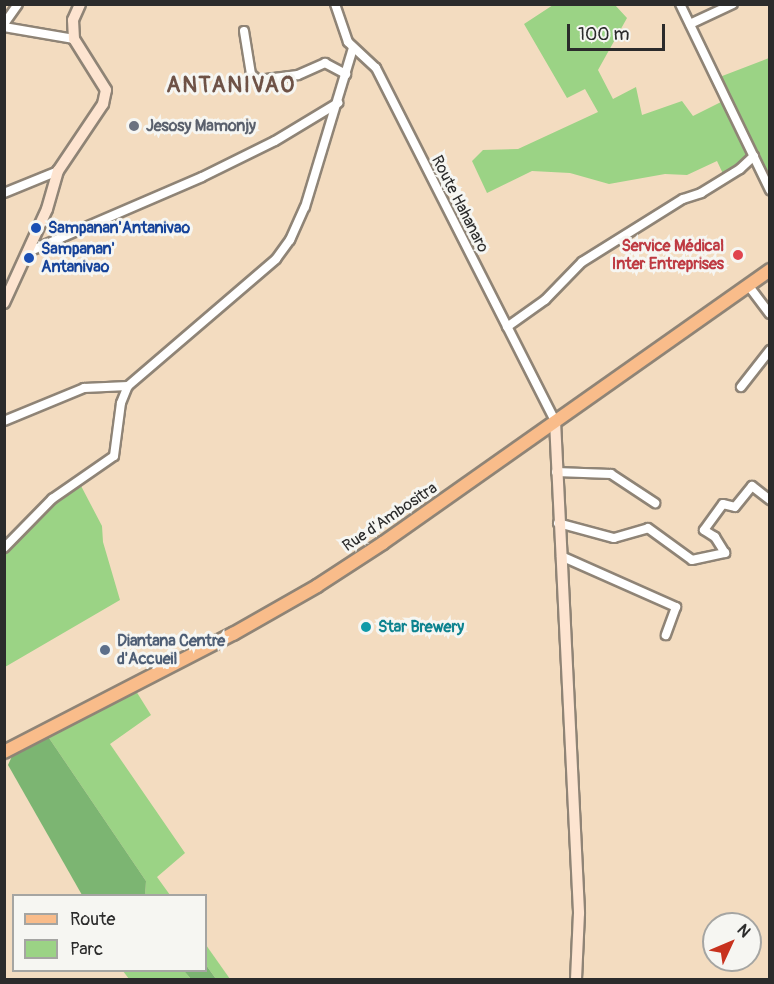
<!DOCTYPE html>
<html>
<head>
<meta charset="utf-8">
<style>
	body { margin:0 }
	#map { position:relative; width:774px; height:984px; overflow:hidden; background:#f3dcc0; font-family:Pangolin,sans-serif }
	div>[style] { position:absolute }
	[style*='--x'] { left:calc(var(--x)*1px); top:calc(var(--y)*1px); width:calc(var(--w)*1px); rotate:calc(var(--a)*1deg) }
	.green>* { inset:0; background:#9bd385 }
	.forest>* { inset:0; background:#7cb572 }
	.roads { filter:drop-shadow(2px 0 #8f8476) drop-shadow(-2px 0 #8f8476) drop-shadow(0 2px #8f8476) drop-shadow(0 -2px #8f8476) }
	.street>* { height:8px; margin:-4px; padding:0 4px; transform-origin:4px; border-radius:4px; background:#fff }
	.secondary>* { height:10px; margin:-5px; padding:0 5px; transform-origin:5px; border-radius:5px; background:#fde4d0 }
	.primary>* { height:12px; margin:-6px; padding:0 6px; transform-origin:6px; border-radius:6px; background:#f9bc8a }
	.dots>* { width:16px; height:16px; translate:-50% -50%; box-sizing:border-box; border:3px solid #f6f6f2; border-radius:50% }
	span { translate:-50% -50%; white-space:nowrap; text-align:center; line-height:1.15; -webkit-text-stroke:6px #f6f6f2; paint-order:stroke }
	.worship-label { font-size:16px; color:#5b616d; font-weight:700 }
	.left { translate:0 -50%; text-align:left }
	.street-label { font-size:16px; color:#2b2b2b }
	.transit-label { font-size:16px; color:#164399; font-weight:700 }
	.health-label { font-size:16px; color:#be3a42; font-weight:700 }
	.right { translate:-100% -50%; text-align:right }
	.culture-label { font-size:16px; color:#0d838f; font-weight:700 }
	.service-label { font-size:16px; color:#4e5e75; font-weight:700 }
	.district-label { font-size:22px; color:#6e5246; font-weight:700; letter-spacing:1.5px }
	.frame { position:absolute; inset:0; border:6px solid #2b2b2b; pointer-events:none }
	.legend { position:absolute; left:12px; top:894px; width:195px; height:78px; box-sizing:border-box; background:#f6f6f2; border:2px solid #a5a5a2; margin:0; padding:8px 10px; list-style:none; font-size:18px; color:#2b2b2b }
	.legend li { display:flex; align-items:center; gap:12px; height:30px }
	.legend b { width:30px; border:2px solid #a5a5a2 }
	.north { position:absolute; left:702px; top:912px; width:60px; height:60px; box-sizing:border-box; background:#f6f6f2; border:2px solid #a5a5a2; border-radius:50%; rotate:46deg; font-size:16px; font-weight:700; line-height:24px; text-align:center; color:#2b2b2b }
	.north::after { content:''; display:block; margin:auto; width:21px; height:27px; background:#c8321e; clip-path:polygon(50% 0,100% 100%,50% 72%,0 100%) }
	.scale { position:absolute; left:567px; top:24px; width:98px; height:27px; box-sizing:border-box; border:3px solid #2b2b2b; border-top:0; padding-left:8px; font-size:18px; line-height:21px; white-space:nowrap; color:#2b2b2b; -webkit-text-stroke:4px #f6f6f2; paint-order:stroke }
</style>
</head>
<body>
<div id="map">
	<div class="green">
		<div style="clip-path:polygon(553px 5px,615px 5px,627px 18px,598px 70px,613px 99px,636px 87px,642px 115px,682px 101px,693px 116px,727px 99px,717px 78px,769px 58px,769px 170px,763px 174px,754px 156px,725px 178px,717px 161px,687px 175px,665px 174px,609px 184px,570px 173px,532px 171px,487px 193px,472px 161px,483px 150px,518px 149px,598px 112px,585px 89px,567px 98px,524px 24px)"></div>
		<div style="clip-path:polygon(79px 482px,102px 526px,103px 542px,120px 600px,5px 667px,5px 548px,33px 516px)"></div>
		<div style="clip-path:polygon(136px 691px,151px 715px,110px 744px,185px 853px,157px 877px,170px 895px,145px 895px,146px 881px,47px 735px)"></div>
		<div style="clip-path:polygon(206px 945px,230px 979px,216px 979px,206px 965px)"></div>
		<div style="clip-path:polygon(123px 971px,184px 971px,191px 979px,129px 979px)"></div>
	</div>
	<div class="forest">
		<div style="clip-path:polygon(47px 735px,146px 881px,145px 896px,82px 895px,8px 765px,13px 754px)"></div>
		<div style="clip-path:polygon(206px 965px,216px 979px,191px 979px,184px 971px,206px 970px)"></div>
	</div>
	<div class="roads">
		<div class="street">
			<div style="--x:335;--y:4;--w:40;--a:71.1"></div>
			<div style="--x:348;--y:42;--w:38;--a:43"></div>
			<div style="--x:376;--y:68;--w:396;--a:63.1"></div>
			<div style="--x:680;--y:4;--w:207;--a:64.2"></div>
			<div style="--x:4;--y:24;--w:24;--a:-55"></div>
			<div style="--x:690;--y:24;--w:47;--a:-24.9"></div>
			<div style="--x:4;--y:27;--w:71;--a:9.7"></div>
			<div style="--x:244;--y:31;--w:44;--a:80.8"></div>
			<div style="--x:251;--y:74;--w:9;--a:41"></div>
			<div style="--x:258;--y:80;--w:40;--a:-7.1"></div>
			<div style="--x:298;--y:75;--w:30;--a:-24"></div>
			<div style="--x:325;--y:63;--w:24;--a:28"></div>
			<div style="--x:4;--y:193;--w:58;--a:-22.2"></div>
			<div style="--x:28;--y:252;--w:189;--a:-23.3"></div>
			<div style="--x:202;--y:177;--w:81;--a:-26.3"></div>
			<div style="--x:275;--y:141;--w:74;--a:-31.1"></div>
			<div style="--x:748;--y:285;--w:36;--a:53"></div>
			<div style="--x:507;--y:327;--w:47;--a:-35.4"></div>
			<div style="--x:545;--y:300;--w:53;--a:-45.8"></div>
			<div style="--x:582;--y:262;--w:119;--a:-32"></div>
			<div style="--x:683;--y:199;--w:19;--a:-18"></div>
			<div style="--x:701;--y:193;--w:46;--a:-31.6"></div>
			<div style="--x:740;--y:169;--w:19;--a:-43"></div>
			<div style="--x:741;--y:387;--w:47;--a:-51.9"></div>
			<div style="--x:4;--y:421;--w:87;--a:-22.4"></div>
			<div style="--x:84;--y:388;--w:44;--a:-2.6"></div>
			<div style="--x:556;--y:472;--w:55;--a:2.1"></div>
			<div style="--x:611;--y:474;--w:53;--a:33.4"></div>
			<div style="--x:558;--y:523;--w:58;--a:15"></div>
			<div style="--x:614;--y:538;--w:35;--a:-16"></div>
			<div style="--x:648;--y:528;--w:54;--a:36"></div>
			<div style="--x:692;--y:560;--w:34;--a:-12"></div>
			<div style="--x:725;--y:553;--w:19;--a:-122"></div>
			<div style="--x:715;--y:537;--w:13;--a:-148"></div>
			<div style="--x:704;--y:530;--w:32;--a:-54"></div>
			<div style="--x:723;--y:504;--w:12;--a:14"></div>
			<div style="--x:735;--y:507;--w:27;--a:-51"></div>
			<div style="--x:752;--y:486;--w:23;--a:38"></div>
			<div style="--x:4;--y:548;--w:69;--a:-45.6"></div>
			<div style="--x:52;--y:499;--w:75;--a:-34.7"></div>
			<div style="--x:114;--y:456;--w:53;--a:-82.5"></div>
			<div style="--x:121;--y:403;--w:18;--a:-68"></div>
			<div style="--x:128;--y:386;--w:195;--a:-40.6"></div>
			<div style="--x:276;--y:259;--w:24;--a:-54"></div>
			<div style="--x:290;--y:240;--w:36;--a:-66"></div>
			<div style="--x:305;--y:207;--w:166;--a:-73.2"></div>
			<div style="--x:561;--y:556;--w:126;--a:23.9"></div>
			<div style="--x:676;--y:607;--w:30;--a:110"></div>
		</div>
		<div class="secondary">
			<div style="--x:4;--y:303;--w:103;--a:-65.4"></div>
			<div style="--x:47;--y:209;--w:40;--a:-74"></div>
			<div style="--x:58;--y:171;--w:81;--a:-56.1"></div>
			<div style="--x:103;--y:104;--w:14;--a:-78"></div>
			<div style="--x:106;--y:90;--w:60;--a:-122.1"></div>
			<div style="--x:74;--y:39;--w:19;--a:-93"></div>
			<div style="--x:73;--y:20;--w:17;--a:-66"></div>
			<div style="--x:555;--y:421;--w:493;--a:87.2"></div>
			<div style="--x:579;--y:913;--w:67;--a:92.6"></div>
		</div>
		<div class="primary">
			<div style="--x:4;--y:752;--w:258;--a:-27.3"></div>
			<div style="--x:233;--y:634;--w:97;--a:-29.7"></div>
			<div style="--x:317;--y:586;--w:79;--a:-33.1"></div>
			<div style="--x:383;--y:543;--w:474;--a:-35.2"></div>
		</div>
	</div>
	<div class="dots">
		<div style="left:134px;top:126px;background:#6b7280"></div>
		<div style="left:36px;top:228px;background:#1a4fb4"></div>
		<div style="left:738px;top:255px;background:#e0444e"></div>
		<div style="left:29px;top:258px;background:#1a4fb4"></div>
		<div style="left:366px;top:627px;background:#0f9aa8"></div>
		<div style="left:105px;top:650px;background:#5c6f8a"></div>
	</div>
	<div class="worship-label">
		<span class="left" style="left:146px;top:126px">Jesosy Mamonjy</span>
	</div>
	<div class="street-label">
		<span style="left:460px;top:204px;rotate:63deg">Route Hahanaro</span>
		<span style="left:390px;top:517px;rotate:-34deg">Rue d'Ambositra</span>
	</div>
	<div class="transit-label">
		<span class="left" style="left:48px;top:228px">Sampanan'Antanivao</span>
		<span class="left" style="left:41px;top:258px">Sampanan'<br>Antanivao</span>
	</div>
	<div class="health-label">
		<span class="right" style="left:724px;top:255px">Service Médical<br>Inter Entreprises</span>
	</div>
	<div class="culture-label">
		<span class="left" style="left:378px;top:627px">Star Brewery</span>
	</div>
	<div class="service-label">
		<span class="left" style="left:117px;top:650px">Diantana Centre<br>d'Accueil</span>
	</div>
	<div class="district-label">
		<span style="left:231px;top:86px">ANTANIVAO</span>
	</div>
	<div class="frame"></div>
	<ul class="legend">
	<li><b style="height:8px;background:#f9bc8a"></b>Route</li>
	<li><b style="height:16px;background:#9bd385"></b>Parc</li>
	</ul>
	<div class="north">N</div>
	<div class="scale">100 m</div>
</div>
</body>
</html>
